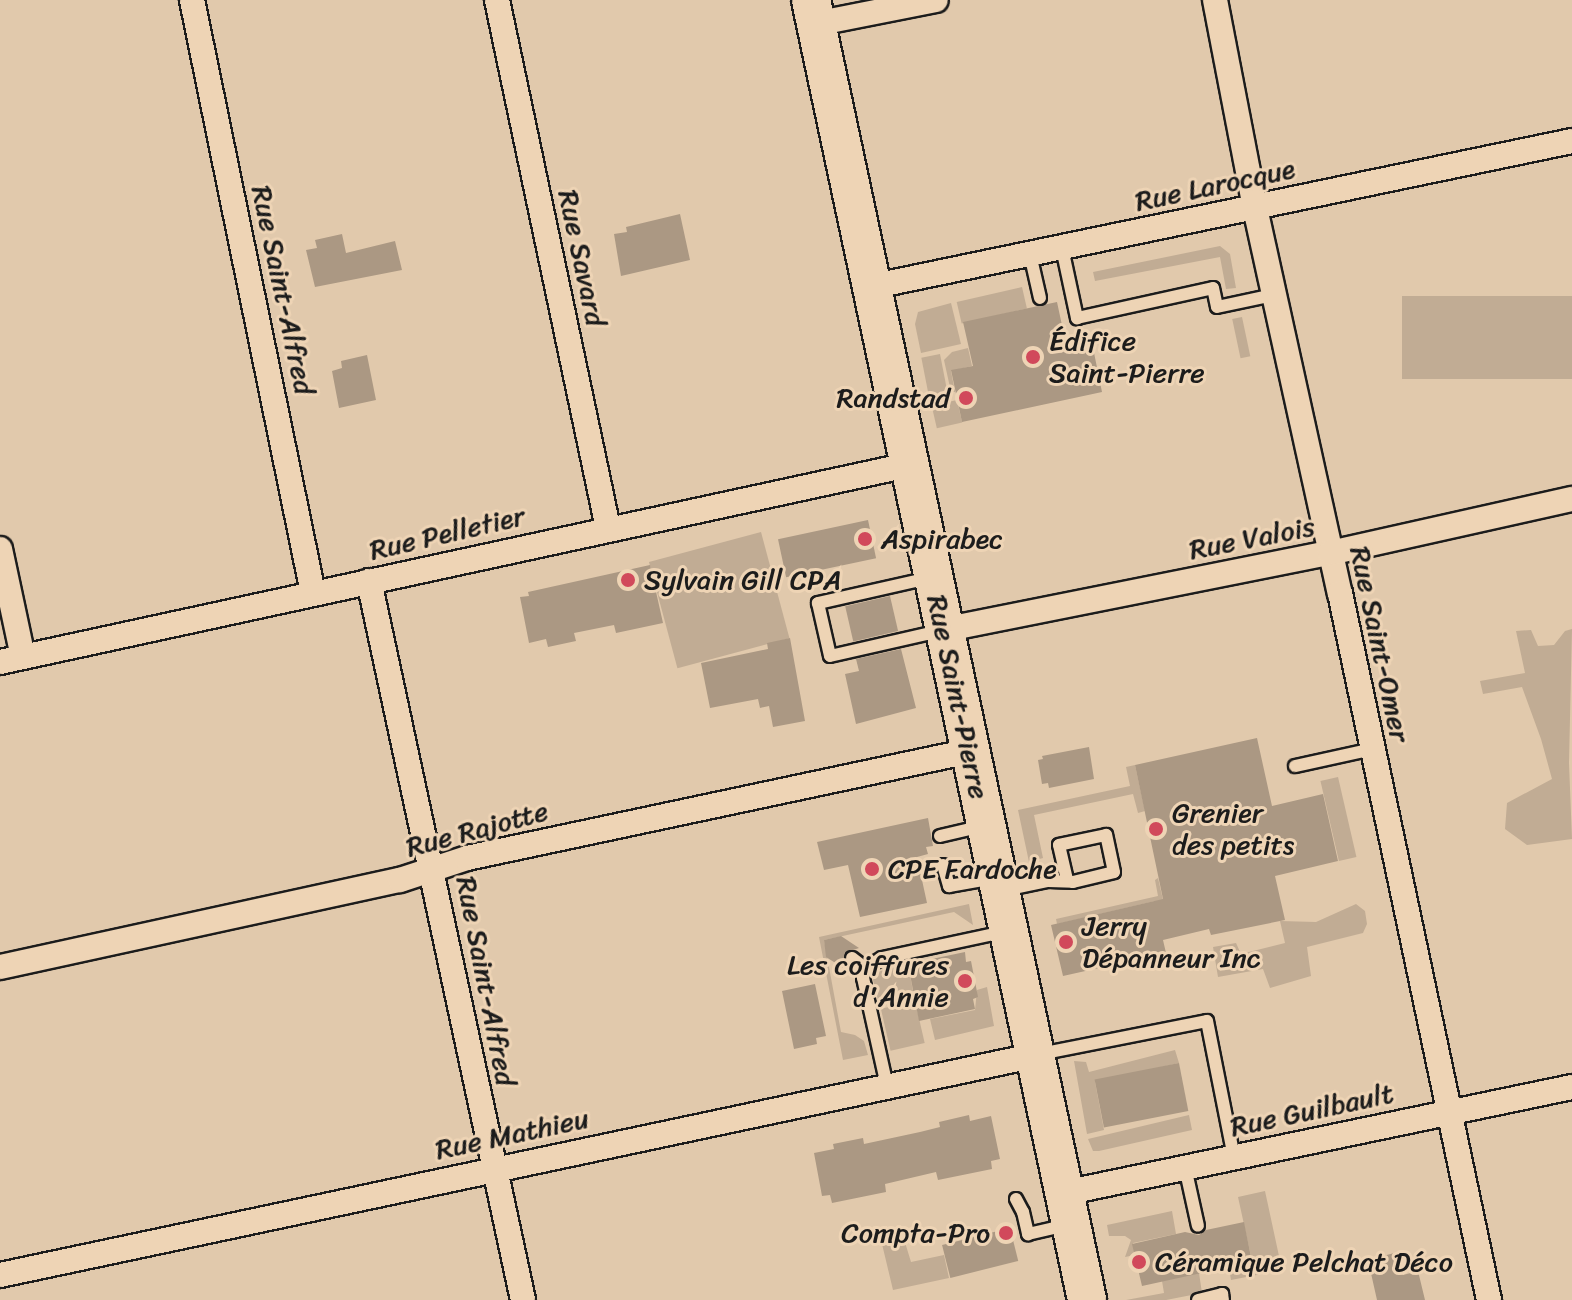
<!DOCTYPE html>
<html>
<head>
<meta charset="utf-8">
<style>
	body { margin:0 }
	#map { position:relative; width:1572px; height:1300px; overflow:hidden; background:#e1c9ac; font-family:Sriracha,sans-serif }
	div>[style] { position:absolute }
	[style*='--x'] { left:calc(var(--x)*1px); top:calc(var(--y)*1px); width:calc(var(--w)*1px); rotate:calc(var(--a)*1deg) }
	.green>* { inset:0; background:#c1ac94; transform-origin:0 0 }
	.building>* { inset:0; background:#ab9883; transform-origin:0 0 }
	.roads { filter:drop-shadow(2px 0 #1c1c1c) drop-shadow(-2px 0 #1c1c1c) drop-shadow(0 2px #1c1c1c) drop-shadow(0 -2px #1c1c1c) }
	.lane>* { height:12px; margin:-6px; padding:0 6px; transform-origin:6px; border-radius:6px; background:#eed4b5 }
	.street>* { height:24px; margin:-12px; padding:0 12px; transform-origin:12px; border-radius:12px; background:#eed4b5 }
	.primary>* { height:38px; margin:-19px; padding:0 19px; transform-origin:19px; border-radius:19px; background:#eed4b5 }
	.dots>* { width:22px; height:22px; translate:-50% -50%; box-sizing:border-box; border:4px solid #eed4b5; border-radius:50% }
	span { translate:-50% -50%; white-space:nowrap; text-align:center; line-height:1.15; -webkit-text-stroke:6px #eed4b5; paint-order:stroke }
	.street-label { font-size:28px; color:#1c1c1c }
	.poi-label { font-size:28px; color:#1c1c1c }
	.left { translate:0 -50%; text-align:left }
	.right { translate:-100% -50%; text-align:right }
</style>
</head>
<body>
<div id="map">
	<div class="green">
		<div style="clip-path:polygon(1220px 246px,1230px 254px,1236px 288px,1226px 289px,1220px 257px,1095px 281px,1093px 272px)"></div>
		<div style="left:1022px;top:287px;width:22px;height:67px;rotate:77deg"></div>
		<div style="left:1572px;top:296px;width:83px;height:170px;rotate:90deg"></div>
		<div style="clip-path:polygon(951px 303px,961px 344px,921px 353px,915px 324px,918px 312px)"></div>
		<div style="left:1242px;top:317px;width:40px;height:10px;rotate:78deg"></div>
		<div style="clip-path:polygon(968px 348px,972px 366px,951px 371px,955px 392px,951px 392px,944px 360px,952px 352px)"></div>
		<div style="left:940px;top:354px;width:41px;height:19px;rotate:79deg"></div>
		<div style="left:957px;top:400px;width:23px;height:26px;rotate:77deg"></div>
		<div style="left:761px;top:532px;width:110px;height:116px;rotate:75deg"></div>
		<div style="clip-path:polygon(1572px 629px,1569px 763px,1572px 839px,1527px 845px,1505px 829px,1507px 803px,1552px 779px,1541px 739px,1522px 687px,1483px 694px,1480px 681px,1525px 673px,1516px 631px,1531px 630px,1538px 646px,1554px 645px,1565px 631px)"></div>
		<div style="clip-path:polygon(1135px 765px,1145px 811px,1138px 813px,1133px 794px,1034px 815px,1043px 858px,1029px 862px,1018px 810px,1130px 786px,1126px 767px)"></div>
		<div style="left:1338px;top:777px;width:82px;height:18px;rotate:77deg"></div>
		<div style="clip-path:polygon(1158px 878px,1166px 913px,1155px 901px,1057px 924px,1056px 919px,1158px 896px,1155px 880px)"></div>
		<div style="clip-path:polygon(969px 904px,973px 925px,954px 912px,824px 940px,841px 1032px,855px 1035px,864px 1041px,868px 1055px,843px 1060px,819px 937px)"></div>
		<div style="clip-path:polygon(1356px 904px,1365px 911px,1367px 924px,1363px 933px,1307px 947px,1311px 976px,1270px 988px,1263px 969px,1218px 977px,1213px 947px,1236px 943px,1241px 954px,1285px 943px,1280px 921px,1316px 922px)"></div>
		<div style="clip-path:polygon(908px 964px,913px 991px,878px 1000px,873px 980px,877px 972px)"></div>
		<div style="clip-path:polygon(987px 987px,994px 1026px,935px 1040px,930px 1019px,975px 1010px,977px 990px)"></div>
		<div style="left:915px;top:1001px;width:43px;height:35px;rotate:77deg"></div>
		<div style="clip-path:polygon(1175px 1050px,1179px 1063px,1095px 1082px,1104px 1130px,1087px 1134px,1074px 1061px,1086px 1062px,1089px 1072px)"></div>
		<div style="clip-path:polygon(1189px 1115px,1192px 1130px,1099px 1151px,1093px 1151px,1088px 1139px)"></div>
		<div style="clip-path:polygon(1265px 1191px,1282px 1270px,1231px 1280px,1229px 1267px,1252px 1261px,1238px 1197px)"></div>
		<div style="clip-path:polygon(1172px 1211px,1176px 1234px,1133px 1243px,1135px 1255px,1125px 1257px,1131px 1240px,1125px 1236px,1109px 1236px,1107px 1225px)"></div>
		<div style="clip-path:polygon(904px 1239px,911px 1262px,944px 1255px,949px 1278px,893px 1290px,882px 1244px)"></div>
		<div style="clip-path:polygon(1199px 1273px,1202px 1293px,1166px 1300px,1126px 1300px,1164px 1293px,1162px 1281px)"></div>
	</div>
	<div class="building">
		<div style="clip-path:polygon(680px 214px,690px 260px,621px 276px,614px 234px,627px 232px,626px 227px)"></div>
		<div style="clip-path:polygon(342px 234px,346px 253px,395px 241px,402px 270px,315px 287px,306px 250px,317px 248px,315px 240px)"></div>
		<div style="clip-path:polygon(1057px 302px,1066px 344px,1091px 338px,1102px 392px,962px 422px,951px 370px,973px 366px,963px 322px)"></div>
		<div style="clip-path:polygon(367px 355px,376px 400px,339px 408px,332px 371px,342px 368px,341px 361px)"></div>
		<div style="left:868px;top:520px;width:39px;height:92px;rotate:78deg"></div>
		<div style="clip-path:polygon(650px 565px,663px 623px,616px 633px,614px 625px,574px 633px,576px 641px,548px 647px,546px 639px,529px 643px,520px 597px,529px 596px,528px 592px)"></div>
		<div style="left:890px;top:596px;width:36px;height:46px;rotate:77deg"></div>
		<div style="clip-path:polygon(790px 638px,805px 721px,773px 727px,769px 706px,760px 708px,758px 699px,710px 708px,701px 663px,768px 649px,767px 643px)"></div>
		<div style="clip-path:polygon(901px 649px,916px 708px,856px 724px,845px 674px,859px 671px,856px 659px)"></div>
		<div style="clip-path:polygon(1257px 738px,1272px 806px,1323px 794px,1338px 861px,1275px 876px,1285px 920px,1211px 935px,1209px 929px,1163px 940px,1166px 953px,1063px 976px,1051px 925px,1163px 899px,1135px 765px)"></div>
		<div style="clip-path:polygon(1089px 747px,1094px 779px,1049px 788px,1048px 783px,1042px 784px,1038px 760px,1043px 759px,1042px 756px)"></div>
		<div style="clip-path:polygon(928px 818px,933px 846px,926px 847px,928px 854px,917px 857px,927px 903px,860px 917px,848px 865px,824px 870px,817px 842px)"></div>
		<div style="clip-path:polygon(841px 936px,859px 948px,844px 953px,845px 969px,826px 957px,824px 940px)"></div>
		<div style="clip-path:polygon(965px 952px,966px 962px,971px 961px,978px 997px,973px 999px,975px 1009px,919px 1021px,908px 964px)"></div>
		<div style="clip-path:polygon(815px 984px,826px 1036px,816px 1038px,817px 1044px,794px 1049px,782px 991px)"></div>
		<div style="left:1179px;top:1063px;width:49px;height:86px;rotate:79deg"></div>
		<div style="clip-path:polygon(969px 1115px,970px 1121px,991px 1116px,1000px 1159px,991px 1161px,992px 1169px,938px 1180px,936px 1172px,885px 1184px,886px 1192px,832px 1203px,830px 1195px,822px 1196px,814px 1153px,834px 1149px,833px 1144px,863px 1138px,864px 1144px,920px 1132px,940px 1127px,939px 1122px)"></div>
		<div style="clip-path:polygon(1244px 1222px,1252px 1262px,1142px 1286px,1132px 1244px,1185px 1232px,1199px 1235px,1206px 1230px)"></div>
		<div style="left:1010px;top:1228px;width:34px;height:70px;rotate:76deg"></div>
		<div style="clip-path:polygon(1398px 1252px,1403px 1275px,1418px 1271px,1425px 1300px,1377px 1300px,1368px 1260px)"></div>
	</div>
	<div class="roads">
		<div class="lane">
			<div style="--x:1062;--y:248;--w:72;--a:77.9"></div>
			<div style="--x:1077;--y:318;--w:139;--a:-12.4"></div>
			<div style="--x:1213;--y:288;--w:19;--a:78"></div>
			<div style="--x:1217;--y:307;--w:57;--a:-12.1"></div>
			<div style="--x:1030;--y:254;--w:45;--a:77.2"></div>
			<div style="--x:929;--y:578;--w:114;--a:167.3"></div>
			<div style="--x:818;--y:603;--w:54;--a:77.2"></div>
			<div style="--x:830;--y:656;--w:113;--a:-12.8"></div>
			<div style="--x:1295;--y:766;--w:80;--a:-12.3"></div>
			<div style="--x:940;--y:836;--w:44;--a:-13.1"></div>
			<div style="--x:943;--y:865;--w:22;--a:74"></div>
			<div style="--x:949;--y:886;--w:47;--a:-9.9"></div>
			<div style="--x:1004;--y:890;--w:45;--a:-11.6"></div>
			<div style="--x:1048;--y:881;--w:25;--a:2"></div>
			<div style="--x:1073;--y:882;--w:42;--a:-13.7"></div>
			<div style="--x:1114;--y:872;--w:38;--a:-102"></div>
			<div style="--x:1106;--y:835;--w:48;--a:168"></div>
			<div style="--x:1059;--y:845;--w:37;--a:77"></div>
			<div style="--x:852;--y:958;--w:16;--a:38"></div>
			<div style="--x:1040;--y:1054;--w:170;--a:-11.2"></div>
			<div style="--x:1207;--y:1021;--w:139;--a:78.8"></div>
			<div style="--x:887;--y:1086;--w:111;--a:-102.5"></div>
			<div style="--x:863;--y:978;--w:10;--a:-79"></div>
			<div style="--x:865;--y:968;--w:20;--a:-30"></div>
			<div style="--x:882;--y:958;--w:124;--a:-12.1"></div>
			<div style="--x:1185;--y:1167;--w:60;--a:77.6"></div>
			<div style="--x:1016;--y:1199;--w:15;--a:62"></div>
			<div style="--x:1023;--y:1212;--w:23;--a:77"></div>
			<div style="--x:1028;--y:1234;--w:40;--a:-13"></div>
			<div style="--x:1198;--y:1300;--w:25;--a:-14"></div>
			<div style="--x:1222;--y:1294;--w:6;--a:81"></div>
		</div>
		<div class="street">
			<div style="--x:192;--y:0;--w:605;--a:78.47"></div>
			<div style="--x:497;--y:0;--w:540;--a:78.13"></div>
			<div style="--x:1215;--y:0;--w:212;--a:79.1"></div>
			<div style="--x:1255;--y:208;--w:394;--a:77.6"></div>
			<div style="--x:1340;--y:593;--w:723;--a:78.1"></div>
			<div style="--x:815;--y:24;--w:123;--a:-11.2"></div>
			<div style="--x:870;--y:287;--w:717;--a:-11.75"></div>
			<div style="--x:0;--y:549;--w:110;--a:78"></div>
			<div style="--x:369;--y:581;--w:735;--a:77.91"></div>
			<div style="--x:943;--y:630;--w:395;--a:-11.3"></div>
			<div style="--x:1330;--y:553;--w:248;--a:-12.6"></div>
			<div style="--x:0;--y:662;--w:929;--a:-12.24"></div>
			<div style="--x:0;--y:967;--w:409;--a:-12.3"></div>
			<div style="--x:400;--y:880;--w:71;--a:-18.2"></div>
			<div style="--x:467;--y:858;--w:514;--a:-12.01"></div>
			<div style="--x:1064;--y:1193;--w:519;--a:-11.79"></div>
			<div style="--x:0;--y:1275;--w:1060;--a:-11.98"></div>
		</div>
		<div class="primary">
			<div style="--x:811;--y:0;--w:1329;--a:78.01"></div>
		</div>
	</div>
	<div class="dots">
		<div style="left:1033px;top:357px;background:#d1495b"></div>
		<div style="left:966px;top:398px;background:#d1495b"></div>
		<div style="left:865px;top:539px;background:#d1495b"></div>
		<div style="left:628px;top:580px;background:#d1495b"></div>
		<div style="left:1156px;top:829px;background:#d1495b"></div>
		<div style="left:872px;top:869px;background:#d1495b"></div>
		<div style="left:1066px;top:942px;background:#d1495b"></div>
		<div style="left:965px;top:981px;background:#d1495b"></div>
		<div style="left:1006px;top:1233px;background:#d1495b"></div>
		<div style="left:1139px;top:1262px;background:#d1495b"></div>
	</div>
	<div class="street-label">
		<span style="left:1215px;top:185px;rotate:-12deg">Rue Larocque</span>
		<span style="left:582px;top:258px;rotate:78deg">Rue Savard</span>
		<span style="left:283px;top:290px;rotate:78deg">Rue Saint-Alfred</span>
		<span style="left:447px;top:533px;rotate:-13deg">Rue Pelletier</span>
		<span style="left:1252px;top:538px;rotate:-11deg">Rue Valois</span>
		<span style="left:1380px;top:644px;rotate:78deg">Rue Saint-Omer</span>
		<span style="left:958px;top:697px;rotate:78deg">Rue Saint-Pierre</span>
		<span style="left:477px;top:829px;rotate:-15deg">Rue Rajotte</span>
		<span style="left:486px;top:981px;rotate:79deg">Rue Saint-Alfred</span>
		<span style="left:1312px;top:1110px;rotate:-12deg">Rue Guilbault</span>
		<span style="left:512px;top:1134px;rotate:-12deg">Rue Mathieu</span>
	</div>
	<div class="poi-label">
		<span class="left" style="left:1049px;top:357px">Édifice<br>Saint-Pierre</span>
		<span class="right" style="left:950px;top:398px">Randstad</span>
		<span class="left" style="left:881px;top:539px">Aspirabec</span>
		<span class="left" style="left:644px;top:580px">Sylvain Gill CPA</span>
		<span class="left" style="left:1172px;top:829px">Grenier<br>des petits</span>
		<span class="left" style="left:888px;top:869px">CPE Fardoche</span>
		<span class="left" style="left:1082px;top:942px">Jerry<br>Dépanneur Inc</span>
		<span class="right" style="left:949px;top:981px">Les coiffures<br>d'Annie</span>
		<span class="right" style="left:990px;top:1233px">Compta-Pro</span>
		<span class="left" style="left:1155px;top:1262px">Céramique Pelchat Déco</span>
	</div>
</div>
</body>
</html>
